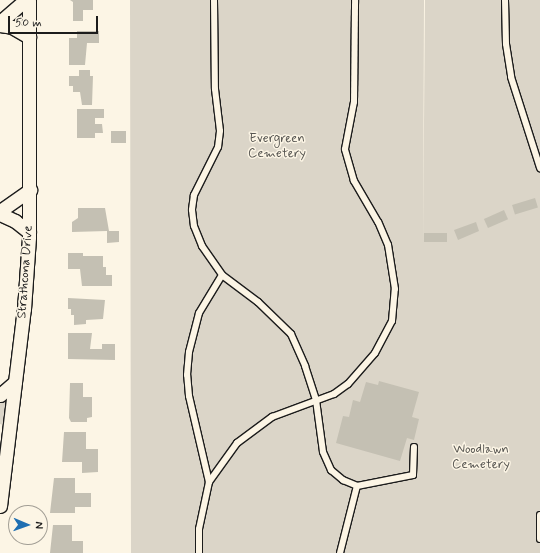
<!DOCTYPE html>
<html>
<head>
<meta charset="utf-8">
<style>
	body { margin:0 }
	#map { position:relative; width:540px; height:553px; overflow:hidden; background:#fcf5e5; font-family:Mynerve,sans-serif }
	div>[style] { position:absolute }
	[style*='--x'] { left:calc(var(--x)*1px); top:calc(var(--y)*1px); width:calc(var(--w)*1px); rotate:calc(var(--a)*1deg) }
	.green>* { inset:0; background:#dbd5c8 }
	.building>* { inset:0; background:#c4c0b3; transform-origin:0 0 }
	.roads { filter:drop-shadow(1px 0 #1c1c1c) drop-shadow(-1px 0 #1c1c1c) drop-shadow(0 1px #1c1c1c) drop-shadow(0 -1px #1c1c1c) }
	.service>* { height:6px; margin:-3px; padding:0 3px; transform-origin:3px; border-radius:3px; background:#fcf5e5 }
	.minor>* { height:13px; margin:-6.5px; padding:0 6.5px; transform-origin:6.5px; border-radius:6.5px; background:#fcf5e5 }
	span { translate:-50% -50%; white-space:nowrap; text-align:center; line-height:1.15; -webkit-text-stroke:3px #fcf5e5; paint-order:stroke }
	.park-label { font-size:13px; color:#555450 }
	.street-label { font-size:13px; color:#1c1c1c }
	.north { position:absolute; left:8px; top:505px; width:40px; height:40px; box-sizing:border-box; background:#fcf5e5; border:1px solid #a29e95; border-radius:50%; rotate:92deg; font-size:11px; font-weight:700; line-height:16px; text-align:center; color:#1c1c1c }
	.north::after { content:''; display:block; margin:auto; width:14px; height:18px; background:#1f6fb2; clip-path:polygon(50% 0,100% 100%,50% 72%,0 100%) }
	.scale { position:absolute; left:8px; top:16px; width:90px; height:18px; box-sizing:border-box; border:2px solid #1c1c1c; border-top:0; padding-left:5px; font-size:12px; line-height:14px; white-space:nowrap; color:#1c1c1c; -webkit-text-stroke:3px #fcf5e5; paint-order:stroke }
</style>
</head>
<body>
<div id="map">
	<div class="green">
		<div style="clip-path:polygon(130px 0,424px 0,423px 245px,425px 0,540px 0,540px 553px,131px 553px)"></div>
		<div style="clip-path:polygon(19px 9px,24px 11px,24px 26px,10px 21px)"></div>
		<div style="clip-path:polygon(6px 398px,9px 401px,3px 425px,0 424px,0 402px)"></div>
	</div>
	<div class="building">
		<div style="clip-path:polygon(70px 0,93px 0,93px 10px,83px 10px,83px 21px,73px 21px,73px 2px)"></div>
		<div style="clip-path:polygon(77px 31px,99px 31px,99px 43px,87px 43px,85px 65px,69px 65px,69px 38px,77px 38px)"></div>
		<div style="clip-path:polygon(79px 70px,90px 70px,90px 76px,93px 76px,92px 105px,82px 105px,80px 92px,73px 92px,73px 86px,69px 86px,69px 76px,79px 76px)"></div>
		<div style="clip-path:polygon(77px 109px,104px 109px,104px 118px,95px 118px,95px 124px,102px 124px,103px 133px,95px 133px,95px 138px,77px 138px)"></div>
		<div style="left:111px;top:131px;width:15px;height:12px"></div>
		<div style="left:535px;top:198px;width:10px;height:24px;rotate:73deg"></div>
		<div style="clip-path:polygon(78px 208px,105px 208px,109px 231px,119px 231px,119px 242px,107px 243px,107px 231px,72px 232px,72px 222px,78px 218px)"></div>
		<div style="left:504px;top:210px;width:10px;height:22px;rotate:66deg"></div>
		<div style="clip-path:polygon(476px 222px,479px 231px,458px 240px,454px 230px)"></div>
		<div style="left:424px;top:233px;width:23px;height:9px"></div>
		<div style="clip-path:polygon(68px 253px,83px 253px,83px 256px,103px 256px,103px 267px,106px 267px,106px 275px,112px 275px,112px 286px,82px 286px,80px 269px,68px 269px)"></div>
		<div style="clip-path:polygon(68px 298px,105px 300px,103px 319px,86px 320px,86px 324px,74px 325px,74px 315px,71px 315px,71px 309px,68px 309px)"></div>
		<div style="clip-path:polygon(68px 333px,92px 333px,90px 349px,102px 349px,102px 344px,115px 344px,115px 360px,68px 359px)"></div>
		<div style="clip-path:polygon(379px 381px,419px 392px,412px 417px,419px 419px,414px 440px,407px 438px,400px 461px,336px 443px,343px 416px,349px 417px,353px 400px,360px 402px,366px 382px,378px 385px)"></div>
		<div style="clip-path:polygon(70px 383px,83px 383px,83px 397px,92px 397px,92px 417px,87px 418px,87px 422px,71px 422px,69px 418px)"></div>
		<div style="clip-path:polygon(64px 432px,86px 432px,86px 449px,98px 449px,98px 472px,82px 473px,82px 462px,62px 462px)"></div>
		<div style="clip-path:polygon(54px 478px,75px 478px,75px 493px,91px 493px,91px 507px,75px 507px,75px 513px,50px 513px)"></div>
		<div style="clip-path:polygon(53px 525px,72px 525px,72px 541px,83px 541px,83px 553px,50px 553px)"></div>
	</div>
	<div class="roads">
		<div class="service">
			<div style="--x:214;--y:0;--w:89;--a:89.4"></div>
			<div style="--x:215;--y:89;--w:42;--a:83.2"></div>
			<div style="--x:220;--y:131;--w:16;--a:97"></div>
			<div style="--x:218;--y:147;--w:54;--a:116.6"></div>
			<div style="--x:194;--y:195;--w:15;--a:98"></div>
			<div style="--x:192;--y:210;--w:16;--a:83"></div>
			<div style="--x:194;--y:226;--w:22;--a:68"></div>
			<div style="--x:202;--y:246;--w:35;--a:55"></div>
			<div style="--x:222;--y:275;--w:45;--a:36.9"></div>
			<div style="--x:258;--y:302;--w:46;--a:44.1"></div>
			<div style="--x:291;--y:334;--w:35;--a:66"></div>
			<div style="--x:305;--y:366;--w:36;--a:72"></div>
			<div style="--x:316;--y:400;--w:52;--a:82.3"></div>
			<div style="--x:323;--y:452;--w:20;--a:66"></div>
			<div style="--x:331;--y:470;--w:16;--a:40"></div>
			<div style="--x:343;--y:480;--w:15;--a:23"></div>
			<div style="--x:357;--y:486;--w:57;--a:-11.1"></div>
			<div style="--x:413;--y:475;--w:28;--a:-88"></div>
			<div style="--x:505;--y:0;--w:44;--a:88.7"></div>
			<div style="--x:506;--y:44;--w:33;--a:81"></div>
			<div style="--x:511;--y:77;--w:96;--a:72.3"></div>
			<div style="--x:209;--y:482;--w:88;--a:-103.1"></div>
			<div style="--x:189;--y:396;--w:21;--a:-95"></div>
			<div style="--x:187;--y:375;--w:23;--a:-85"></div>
			<div style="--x:189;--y:352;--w:40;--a:-75.6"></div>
			<div style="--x:199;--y:313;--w:44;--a:-58.8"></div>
			<div style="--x:540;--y:515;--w:24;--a:90"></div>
			<div style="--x:199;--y:553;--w:24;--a:-90"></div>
			<div style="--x:199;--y:529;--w:48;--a:-78"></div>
			<div style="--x:209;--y:482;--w:48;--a:-54.3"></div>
			<div style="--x:237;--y:443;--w:44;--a:-36.6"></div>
			<div style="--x:272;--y:417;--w:66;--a:-20.4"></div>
			<div style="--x:334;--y:394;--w:17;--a:-36"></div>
			<div style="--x:348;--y:384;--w:41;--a:-48.9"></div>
			<div style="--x:375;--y:353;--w:36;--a:-62"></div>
			<div style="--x:392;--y:321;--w:32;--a:-85"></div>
			<div style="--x:395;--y:289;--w:45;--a:-99"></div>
			<div style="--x:388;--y:245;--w:25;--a:-113"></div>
			<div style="--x:378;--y:222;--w:48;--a:-120.3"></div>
			<div style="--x:354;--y:181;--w:33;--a:-106"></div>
			<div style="--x:345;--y:149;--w:48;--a:-79.2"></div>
			<div style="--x:354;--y:102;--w:102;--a:-89.4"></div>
			<div style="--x:340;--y:553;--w:69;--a:-75.8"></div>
		</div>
		<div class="minor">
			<div style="--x:0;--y:22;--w:33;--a:-41"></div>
			<div style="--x:0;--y:25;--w:12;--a:9"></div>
			<div style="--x:12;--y:27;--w:20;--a:30"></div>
			<div style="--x:0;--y:211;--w:37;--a:-35"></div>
			<div style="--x:0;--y:214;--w:17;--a:25"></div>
			<div style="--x:15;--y:221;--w:18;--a:38"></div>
			<div style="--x:0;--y:395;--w:20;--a:-41"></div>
			<div style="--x:0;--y:506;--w:198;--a:-83.1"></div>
			<div style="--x:24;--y:309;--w:72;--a:-86"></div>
			<div style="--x:29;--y:237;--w:237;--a:-90"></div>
		</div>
	</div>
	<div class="park-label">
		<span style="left:277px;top:147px">Evergreen<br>Cemetery</span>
		<span style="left:481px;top:458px">Woodlawn<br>Cemetery</span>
	</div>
	<div class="street-label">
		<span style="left:26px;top:272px;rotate:-86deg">Strathcona Drive</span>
	</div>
	<div class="north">N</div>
	<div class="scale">50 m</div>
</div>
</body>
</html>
